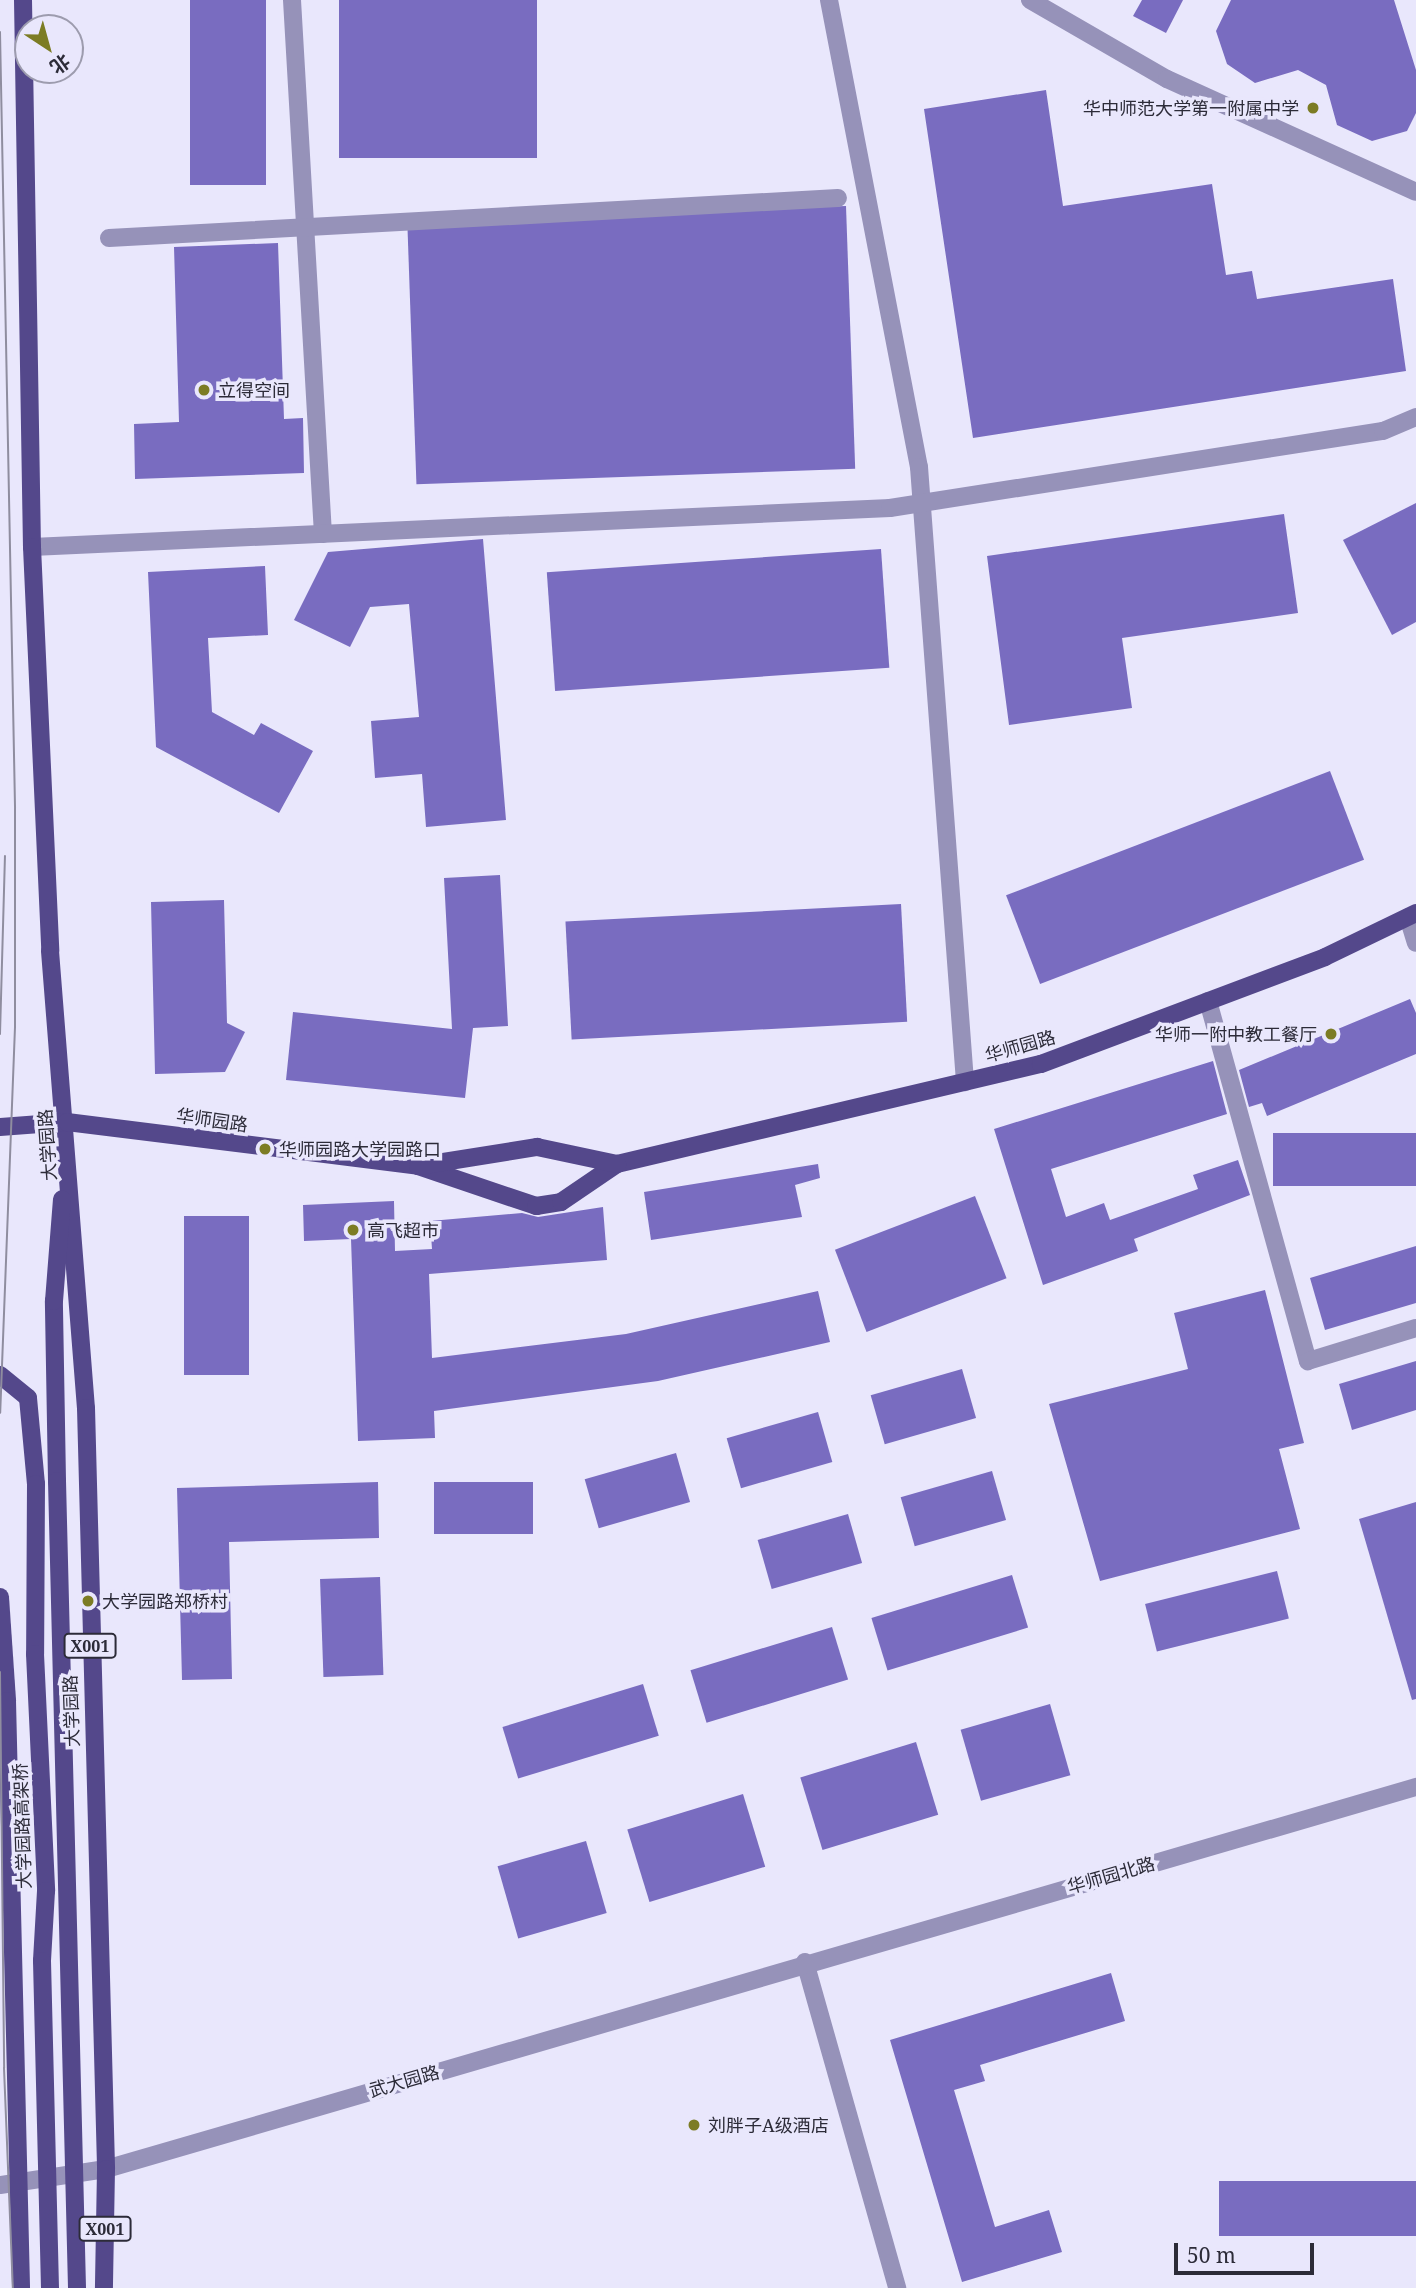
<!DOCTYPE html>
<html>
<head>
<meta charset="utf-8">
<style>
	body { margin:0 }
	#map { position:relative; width:1416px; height:2288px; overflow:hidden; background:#e9e7fc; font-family:"Noto Serif","Noto Sans SC",serif }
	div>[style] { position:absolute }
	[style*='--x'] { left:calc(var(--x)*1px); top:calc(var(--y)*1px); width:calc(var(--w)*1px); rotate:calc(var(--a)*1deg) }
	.building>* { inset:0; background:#796cc0; transform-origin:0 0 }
	.minor>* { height:18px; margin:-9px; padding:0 9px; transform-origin:9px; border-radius:9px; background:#9692b9 }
	.major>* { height:18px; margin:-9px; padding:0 9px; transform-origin:9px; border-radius:9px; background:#54488b }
	.tram>* { height:2px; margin:-1px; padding:0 1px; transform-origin:1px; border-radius:1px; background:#8f8d9f }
	.major-bridge>* { height:18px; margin:-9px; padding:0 9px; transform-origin:9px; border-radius:9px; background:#54488b }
	.dots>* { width:19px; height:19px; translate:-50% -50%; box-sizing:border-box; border:4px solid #e9e7fc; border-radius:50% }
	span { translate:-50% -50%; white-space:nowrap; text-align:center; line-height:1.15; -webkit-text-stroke:7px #e9e7fc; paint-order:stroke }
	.shield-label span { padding:2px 5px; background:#e9e7fc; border:2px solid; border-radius:5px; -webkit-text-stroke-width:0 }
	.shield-label { font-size:16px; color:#2c2b38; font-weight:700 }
	.poi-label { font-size:18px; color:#2c2b38 }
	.right { translate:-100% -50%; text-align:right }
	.left { translate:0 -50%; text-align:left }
	.street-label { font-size:18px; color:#2c2b38 }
	.north { position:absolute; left:14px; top:14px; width:70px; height:70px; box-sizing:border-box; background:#e9e7fc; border:2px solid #9d9cae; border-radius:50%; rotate:144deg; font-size:19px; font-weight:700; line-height:28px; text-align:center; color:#2c2b38 }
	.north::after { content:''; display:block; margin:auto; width:24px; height:32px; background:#7c7c24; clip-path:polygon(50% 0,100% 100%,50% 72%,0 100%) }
	.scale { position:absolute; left:1174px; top:2243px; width:140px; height:32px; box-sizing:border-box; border:4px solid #2c2b38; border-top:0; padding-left:9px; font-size:21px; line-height:24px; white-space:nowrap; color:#2c2b38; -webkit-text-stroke:5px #e9e7fc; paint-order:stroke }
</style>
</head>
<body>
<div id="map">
	<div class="building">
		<div style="left:190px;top:0;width:76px;height:185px"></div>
		<div style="left:339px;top:0;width:198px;height:158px"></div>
		<div style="clip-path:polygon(1142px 0,1183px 0,1166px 33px,1133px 16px)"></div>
		<div style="clip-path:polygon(1231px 0,1394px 0,1416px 70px,1416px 113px,1407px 131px,1372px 141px,1337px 125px,1326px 85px,1298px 70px,1255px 83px,1227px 64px,1216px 31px)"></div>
		<div style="clip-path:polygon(1046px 90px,1063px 206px,1212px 184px,1226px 275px,1252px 271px,1257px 299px,1393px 279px,1406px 371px,973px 438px,924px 109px)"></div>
		<div style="left:846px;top:206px;width:263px;height:439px;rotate:88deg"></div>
		<div style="clip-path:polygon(278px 243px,284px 419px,303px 418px,304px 473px,135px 479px,134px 424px,179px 422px,174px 247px)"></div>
		<div style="clip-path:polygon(1416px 503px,1416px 622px,1392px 635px,1343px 540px)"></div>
		<div style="clip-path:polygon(1284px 514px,1298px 613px,1122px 638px,1132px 708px,1009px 725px,987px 556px)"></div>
		<div style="clip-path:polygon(483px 539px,506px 820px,426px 827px,422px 774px,375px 778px,371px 721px,419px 717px,409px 604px,370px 607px,350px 647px,294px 620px,328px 552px)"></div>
		<div style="left:881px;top:549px;width:119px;height:335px;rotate:86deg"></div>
		<div style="clip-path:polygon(265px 566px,268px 635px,208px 638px,212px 712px,254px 735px,261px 723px,313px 751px,279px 813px,156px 747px,148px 572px)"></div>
		<div style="left:1330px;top:771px;width:95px;height:347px;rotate:69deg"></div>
		<div style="clip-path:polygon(500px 875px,508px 1026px,473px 1028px,465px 1098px,286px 1080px,293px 1012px,452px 1029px,444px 878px)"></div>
		<div style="clip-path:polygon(224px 900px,227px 1023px,245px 1032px,225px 1072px,155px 1074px,151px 902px)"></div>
		<div style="left:901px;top:904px;width:118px;height:336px;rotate:87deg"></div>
		<div style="clip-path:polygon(1410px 999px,1416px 1013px,1416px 1054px,1267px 1116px,1262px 1103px,1249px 1107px,1239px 1070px)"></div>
		<div style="clip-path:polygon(1213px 1061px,1227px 1114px,1051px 1169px,1066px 1217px,1104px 1203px,1110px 1220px,1198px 1189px,1193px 1175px,1238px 1160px,1250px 1195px,1134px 1239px,1138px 1251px,1043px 1285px,994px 1129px)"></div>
		<div style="left:1416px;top:1133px;width:53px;height:143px;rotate:90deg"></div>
		<div style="clip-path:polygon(818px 1164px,820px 1178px,795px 1185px,802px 1217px,651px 1240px,644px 1192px)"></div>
		<div style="left:975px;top:1196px;width:88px;height:150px;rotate:69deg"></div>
		<div style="clip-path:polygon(394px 1201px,395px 1251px,432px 1249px,430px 1221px,522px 1213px,538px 1217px,603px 1207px,607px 1260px,429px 1274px,432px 1358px,626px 1334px,818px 1291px,830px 1342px,658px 1381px,434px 1411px,435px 1438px,358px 1441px,351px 1239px,304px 1241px,303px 1205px)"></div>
		<div style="left:184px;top:1216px;width:65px;height:159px"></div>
		<div style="clip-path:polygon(1416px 1246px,1416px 1303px,1325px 1330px,1310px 1278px)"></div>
		<div style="clip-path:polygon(1265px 1290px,1304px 1443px,1279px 1449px,1300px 1529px,1100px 1581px,1049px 1404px,1188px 1369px,1174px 1313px)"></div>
		<div style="clip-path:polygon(1416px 1361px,1416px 1410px,1352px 1430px,1339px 1384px)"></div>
		<div style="left:962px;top:1369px;width:51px;height:95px;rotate:74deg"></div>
		<div style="left:818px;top:1412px;width:52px;height:95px;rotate:74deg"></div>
		<div style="left:676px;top:1453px;width:51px;height:95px;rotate:74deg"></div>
		<div style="left:992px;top:1471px;width:51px;height:95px;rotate:74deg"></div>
		<div style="clip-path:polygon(378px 1482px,379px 1538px,229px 1542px,232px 1679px,182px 1680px,177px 1488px)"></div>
		<div style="left:533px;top:1482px;width:52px;height:99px;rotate:90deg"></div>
		<div style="clip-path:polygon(1416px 1502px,1416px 1699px,1412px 1700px,1359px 1519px)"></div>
		<div style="left:848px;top:1514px;width:51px;height:94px;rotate:74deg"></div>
		<div style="left:1277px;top:1571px;width:49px;height:136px;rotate:76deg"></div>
		<div style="left:1012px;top:1575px;width:55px;height:147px;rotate:73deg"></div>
		<div style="left:380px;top:1577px;width:98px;height:60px;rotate:88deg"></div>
		<div style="left:832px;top:1627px;width:55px;height:148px;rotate:73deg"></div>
		<div style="left:643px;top:1684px;width:54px;height:147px;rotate:73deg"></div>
		<div style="left:1050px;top:1704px;width:74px;height:93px;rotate:74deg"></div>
		<div style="left:916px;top:1742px;width:76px;height:121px;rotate:73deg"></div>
		<div style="left:743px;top:1794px;width:76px;height:121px;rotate:73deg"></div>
		<div style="left:586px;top:1841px;width:75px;height:92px;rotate:74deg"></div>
		<div style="clip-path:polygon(1111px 1973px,1125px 2021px,980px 2065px,985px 2081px,954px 2090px,995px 2227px,1049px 2210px,1062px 2252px,962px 2282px,890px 2040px)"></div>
		<div style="left:1416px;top:2181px;width:55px;height:197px;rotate:90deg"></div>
	</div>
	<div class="minor">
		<div style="--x:292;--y:0;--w:535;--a:86.68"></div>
		<div style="--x:829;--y:0;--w:476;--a:79.1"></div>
		<div style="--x:919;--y:467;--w:617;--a:85.72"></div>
		<div style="--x:1030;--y:0;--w:158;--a:30"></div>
		<div style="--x:1167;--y:79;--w:273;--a:24.4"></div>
		<div style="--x:109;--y:238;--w:730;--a:-3.14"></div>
		<div style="--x:32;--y:547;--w:859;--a:-2.6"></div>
		<div style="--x:890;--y:508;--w:499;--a:-8.9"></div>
		<div style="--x:1383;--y:431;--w:36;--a:-23"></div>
		<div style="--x:1408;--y:917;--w:27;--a:73"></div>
		<div style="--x:1208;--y:1001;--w:374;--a:74.5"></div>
		<div style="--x:1308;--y:1361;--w:113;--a:-17"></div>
		<div style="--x:805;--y:1962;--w:339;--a:74.2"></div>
		<div style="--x:0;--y:2185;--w:107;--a:-8.6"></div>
		<div style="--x:106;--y:2169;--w:1365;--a:-16.26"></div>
	</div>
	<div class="major">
		<div style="--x:23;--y:0;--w:547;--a:89.06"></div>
		<div style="--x:32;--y:547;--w:404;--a:87.4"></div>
		<div style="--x:50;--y:951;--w:458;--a:85.5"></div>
		<div style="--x:86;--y:1408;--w:761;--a:88.49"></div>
		<div style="--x:106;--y:2169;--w:119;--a:91"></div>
		<div style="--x:0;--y:1127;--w:67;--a:-4.3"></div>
		<div style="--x:67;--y:1122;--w:354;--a:7.1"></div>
		<div style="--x:418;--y:1166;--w:125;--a:18.7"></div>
		<div style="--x:536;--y:1206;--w:25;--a:-9"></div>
		<div style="--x:561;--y:1202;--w:68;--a:-34.2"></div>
		<div style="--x:617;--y:1164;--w:436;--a:-13.3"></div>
		<div style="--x:1041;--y:1064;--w:303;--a:-20.6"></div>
		<div style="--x:1325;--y:957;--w:101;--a:-25.8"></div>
		<div style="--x:418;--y:1166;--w:121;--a:-9.1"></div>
		<div style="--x:537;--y:1147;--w:82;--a:12"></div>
		<div style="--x:0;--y:1375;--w:36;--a:39"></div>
		<div style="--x:28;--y:1398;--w:86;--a:84.7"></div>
		<div style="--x:57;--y:1481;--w:180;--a:-91"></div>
		<div style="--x:54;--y:1301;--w:102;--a:-85.5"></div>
		<div style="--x:0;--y:1597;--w:104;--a:86.1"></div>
		<div style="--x:7;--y:1701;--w:587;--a:88.63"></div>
	</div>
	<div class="tram">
		<div style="--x:0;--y:32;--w:777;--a:88.89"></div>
		<div style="--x:15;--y:809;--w:218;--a:90"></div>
		<div style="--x:15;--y:1027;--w:386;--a:92.2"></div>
		<div style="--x:0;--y:1034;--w:178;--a:-88.4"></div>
		<div style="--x:0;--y:1672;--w:396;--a:89.4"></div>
		<div style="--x:4;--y:2068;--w:220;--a:87.7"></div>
	</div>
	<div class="major-bridge">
		<div style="--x:57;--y:1481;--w:807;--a:88.58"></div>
		<div style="--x:36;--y:1484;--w:170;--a:90.3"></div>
		<div style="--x:35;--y:1654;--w:237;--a:87.3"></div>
		<div style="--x:46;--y:1891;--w:70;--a:93.3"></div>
		<div style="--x:42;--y:1961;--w:327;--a:88.6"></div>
	</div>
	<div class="dots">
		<div style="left:1313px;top:108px;background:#7c7c24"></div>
		<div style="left:204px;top:390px;background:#7c7c24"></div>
		<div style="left:1331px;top:1034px;background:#7c7c24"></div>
		<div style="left:265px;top:1149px;background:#7c7c24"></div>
		<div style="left:353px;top:1230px;background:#7c7c24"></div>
		<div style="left:88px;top:1601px;background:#7c7c24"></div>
		<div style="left:694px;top:2125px;background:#7c7c24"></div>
	</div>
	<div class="shield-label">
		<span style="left:90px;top:1646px">X001</span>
		<span style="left:105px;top:2229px">X001</span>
	</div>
	<div class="poi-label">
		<span class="right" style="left:1299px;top:108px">华中师范大学第一附属中学</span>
		<span class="left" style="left:218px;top:390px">立得空间</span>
		<span class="right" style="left:1317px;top:1034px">华师一附中教工餐厅</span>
		<span class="left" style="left:279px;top:1149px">华师园路大学园路口</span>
		<span class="left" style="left:367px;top:1230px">高飞超市</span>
		<span class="left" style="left:102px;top:1601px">大学园路郑桥村</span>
		<span class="left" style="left:708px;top:2125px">刘胖子A级酒店</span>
	</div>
	<div class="street-label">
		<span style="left:1020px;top:1046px;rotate:-16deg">华师园路</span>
		<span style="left:212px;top:1120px;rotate:8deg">华师园路</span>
		<span style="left:47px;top:1145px;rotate:-94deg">大学园路</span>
		<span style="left:71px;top:1711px;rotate:-92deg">大学园路</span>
		<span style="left:22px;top:1826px;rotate:-92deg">大学园路高架桥</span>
		<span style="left:1111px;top:1875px;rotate:-16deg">华师园北路</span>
		<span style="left:404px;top:2081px;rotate:-16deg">武大园路</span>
	</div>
	<div class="north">北</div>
	<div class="scale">50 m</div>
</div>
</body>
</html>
